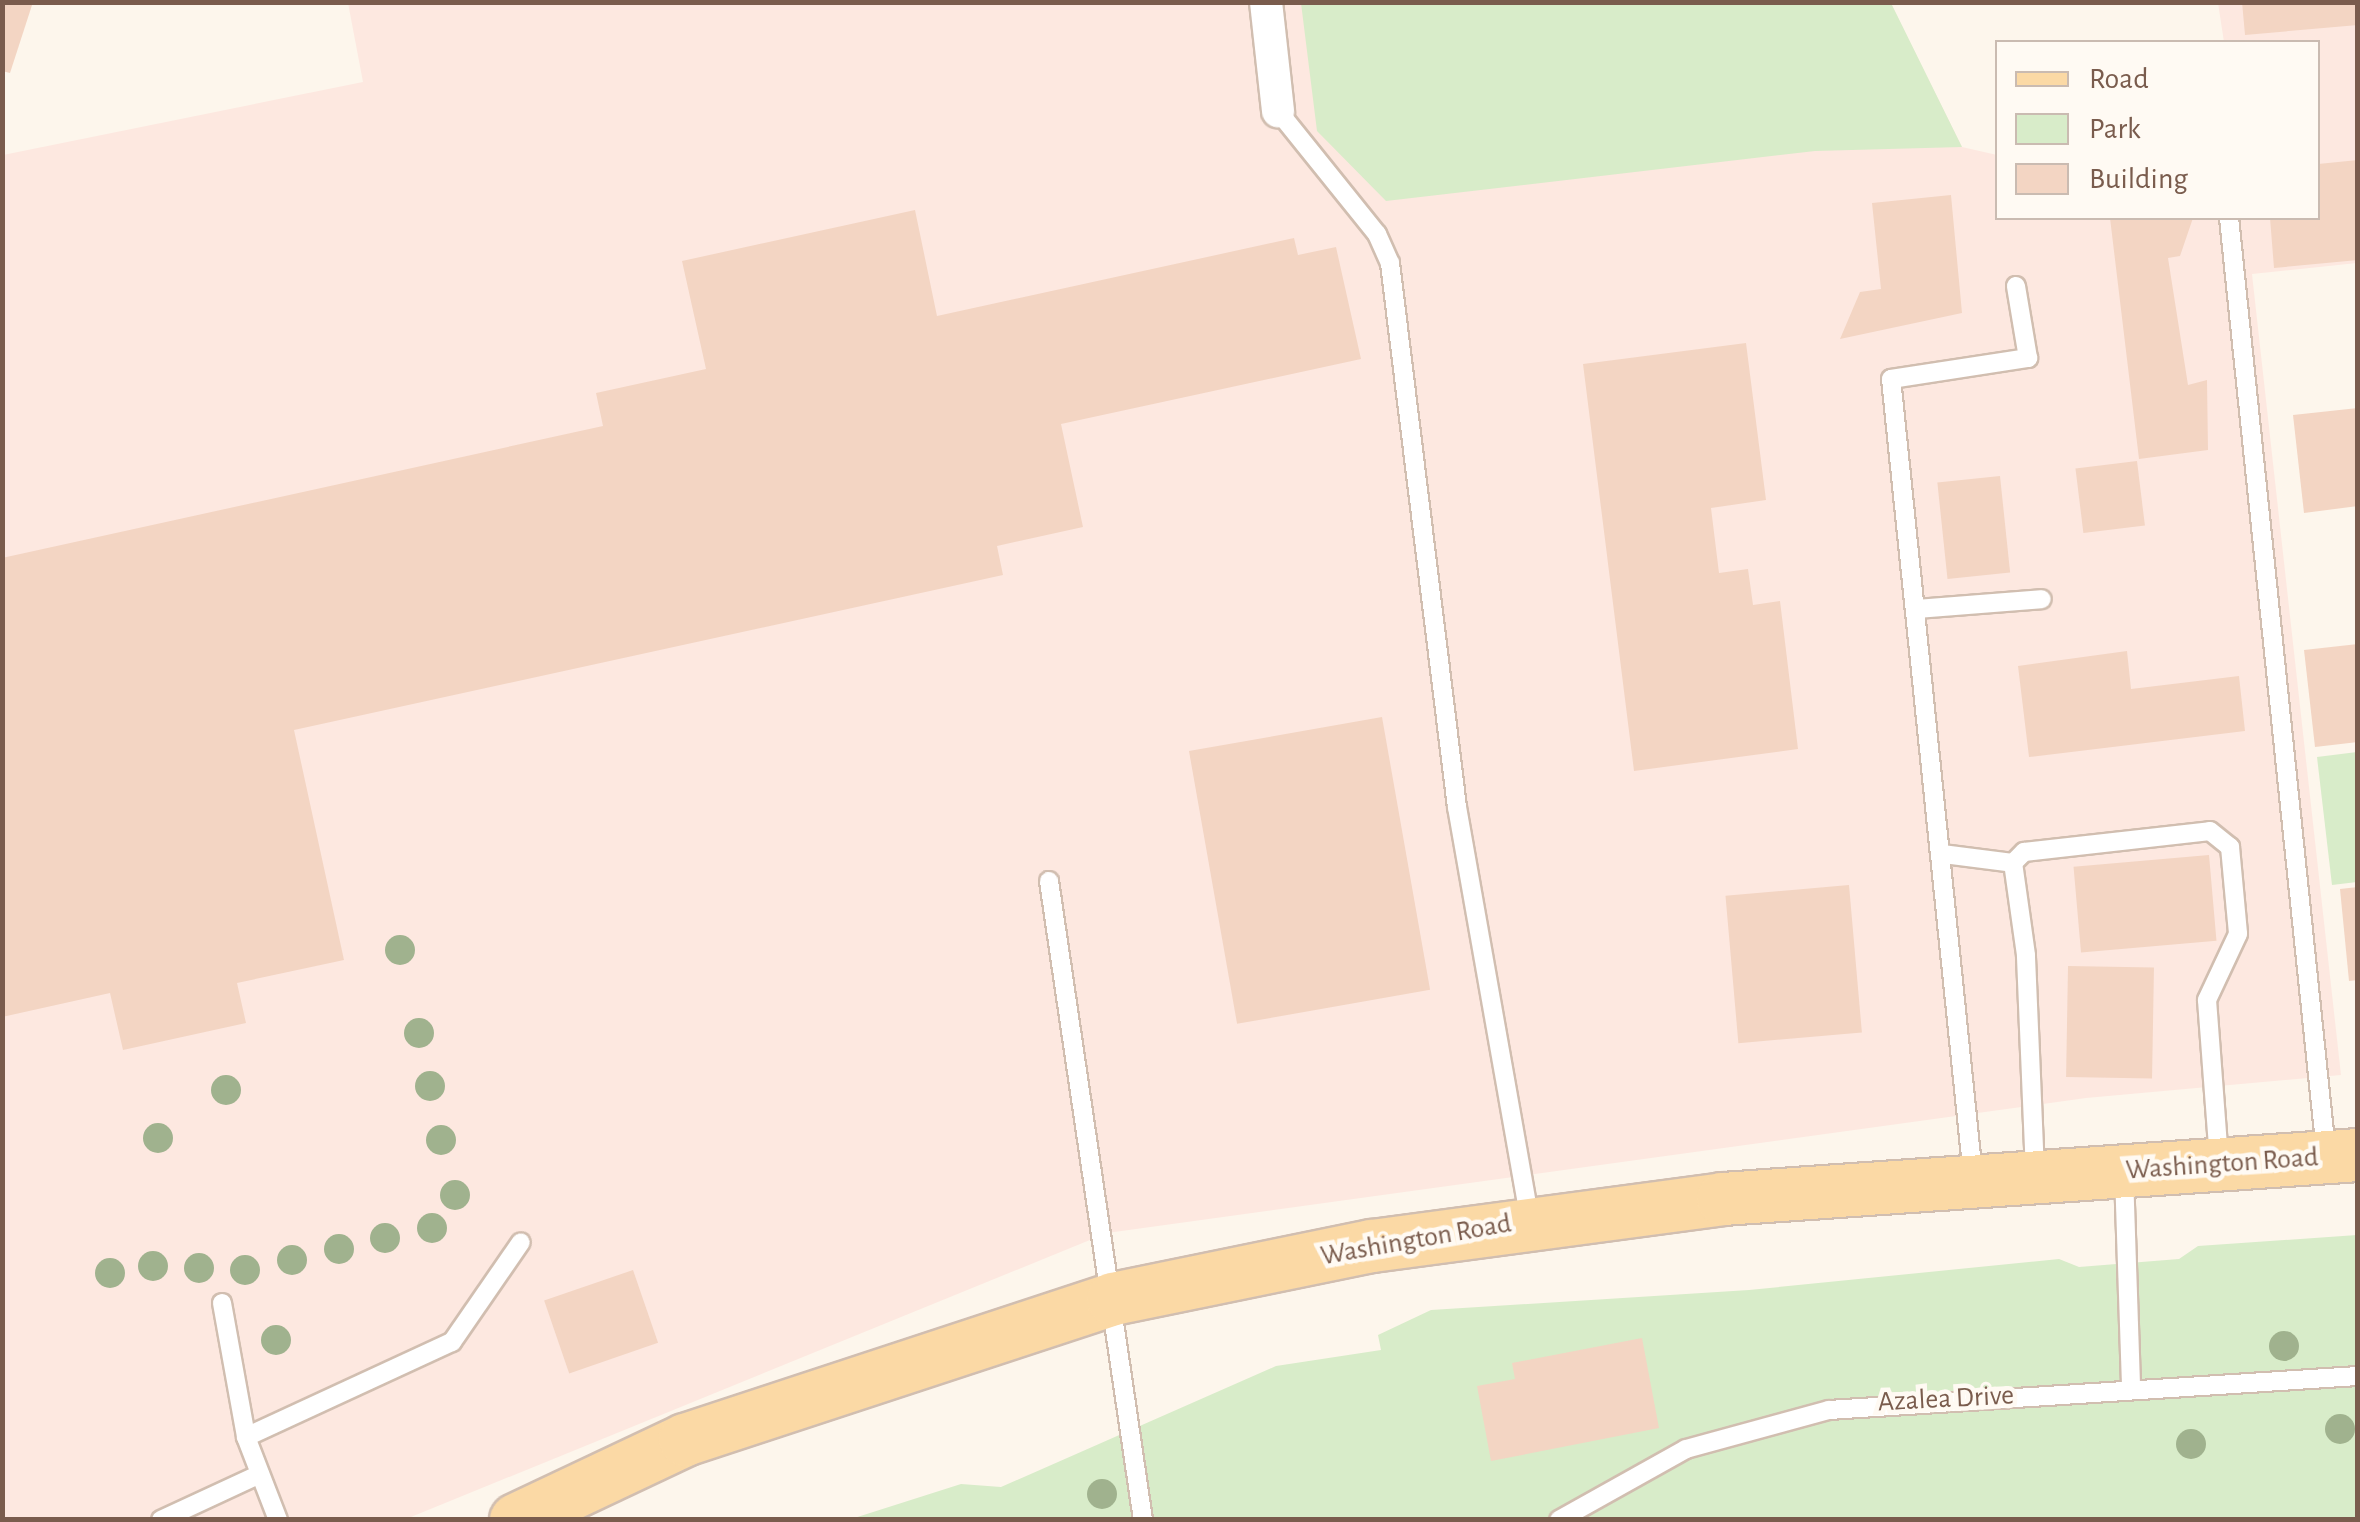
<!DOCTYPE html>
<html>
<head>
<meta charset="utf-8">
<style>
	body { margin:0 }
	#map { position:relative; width:2360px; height:1522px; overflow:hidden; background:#fdf6ec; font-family:"Alegreya Sans",sans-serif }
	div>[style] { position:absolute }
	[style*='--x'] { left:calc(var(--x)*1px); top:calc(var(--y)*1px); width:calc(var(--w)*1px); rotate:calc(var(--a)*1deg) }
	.commercial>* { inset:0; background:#fde8e0 }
	.green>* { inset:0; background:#d8ecc9 }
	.building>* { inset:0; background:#f3d5c3; transform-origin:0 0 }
	.roads { filter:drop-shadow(2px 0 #d1beb0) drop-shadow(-2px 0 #d1beb0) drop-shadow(0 2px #d1beb0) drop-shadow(0 -2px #d1beb0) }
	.service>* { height:18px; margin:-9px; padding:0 9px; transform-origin:9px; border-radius:9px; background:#fff }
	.minor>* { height:32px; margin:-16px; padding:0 16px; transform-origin:16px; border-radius:16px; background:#fff }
	.primary>* { height:52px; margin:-26px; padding:0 26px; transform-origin:26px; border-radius:26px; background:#fbd9a5 }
	.trees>* { width:30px; height:30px; margin:-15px; border-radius:50%; background:#a0b28e }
	span { translate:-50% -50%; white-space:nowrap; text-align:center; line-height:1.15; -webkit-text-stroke:9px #fffaf3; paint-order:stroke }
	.street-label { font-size:28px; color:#7a5c4d }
	.frame { position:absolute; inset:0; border:5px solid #7a5c4d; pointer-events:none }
	.legend { position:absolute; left:1995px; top:40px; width:325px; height:180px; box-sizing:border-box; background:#fffaf3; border:2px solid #cabbb1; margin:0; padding:12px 18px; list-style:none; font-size:30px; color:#7a5c4d }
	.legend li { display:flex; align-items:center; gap:20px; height:50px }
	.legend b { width:50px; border:2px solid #cabbb1 }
</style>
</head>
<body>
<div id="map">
	<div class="commercial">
		<div style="clip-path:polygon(1890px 2px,1962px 147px,1997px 155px,1998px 218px,2318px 218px,2318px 42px,2224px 42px,2218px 3px,2357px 3px,2357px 263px,2252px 274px,2341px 1075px,2086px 1098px,1107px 1233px,406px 1519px,3px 1520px,3px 155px,363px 82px,348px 3px)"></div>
	</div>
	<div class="green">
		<div style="clip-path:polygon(1301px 3px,1891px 3px,1962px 147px,1815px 151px,1386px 201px,1317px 131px)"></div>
		<div style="clip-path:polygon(2357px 752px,2357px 882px,2332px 885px,2317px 757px)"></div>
		<div style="clip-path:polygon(2357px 1235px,2357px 1519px,848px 1520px,961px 1484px,1001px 1487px,1276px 1366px,1381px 1350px,1378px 1335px,1431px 1310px,1749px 1290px,2059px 1259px,2079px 1267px,2179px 1259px,2198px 1246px)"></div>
	</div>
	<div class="building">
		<div style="clip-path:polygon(2px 2px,33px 2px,10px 73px,2px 71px)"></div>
		<div style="clip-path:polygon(2242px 2px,2358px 2px,2358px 25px,2245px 35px)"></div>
		<div style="clip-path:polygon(2358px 160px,2358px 260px,2274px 268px,2270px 218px,2318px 218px,2318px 164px)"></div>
		<div style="clip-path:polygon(1951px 195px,1962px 313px,1840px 339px,1860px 292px,1881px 289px,1872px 203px)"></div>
		<div style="clip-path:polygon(915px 210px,937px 316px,1294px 238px,1298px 255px,1336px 247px,1361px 359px,1061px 424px,1083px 527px,997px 546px,1003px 575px,294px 730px,344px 960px,237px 983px,246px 1023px,123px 1050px,110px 993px,2px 1017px,2px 558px,603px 426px,596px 393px,706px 369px,682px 261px)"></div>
		<div style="clip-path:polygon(2110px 218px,2193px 218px,2180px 256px,2168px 258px,2188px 385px,2207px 380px,2208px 450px,2139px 459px)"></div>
		<div style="clip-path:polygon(1746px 343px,1766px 500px,1711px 508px,1719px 573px,1748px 569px,1753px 605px,1780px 601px,1798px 749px,1634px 771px,1583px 364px)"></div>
		<div style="clip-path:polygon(2358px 408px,2358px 506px,2304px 513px,2293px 415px)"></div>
		<div style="left:2137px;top:461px;width:65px;height:62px;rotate:83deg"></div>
		<div style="left:2000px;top:476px;width:97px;height:63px;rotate:84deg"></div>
		<div style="clip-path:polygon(2358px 644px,2358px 742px,2315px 747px,2304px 650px)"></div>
		<div style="clip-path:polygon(2127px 651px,2131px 689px,2239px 676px,2245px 731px,2029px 757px,2018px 666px)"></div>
		<div style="left:1382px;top:717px;width:277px;height:196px;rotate:80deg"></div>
		<div style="left:2209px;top:855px;width:86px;height:136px;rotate:85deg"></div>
		<div style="left:1849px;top:885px;width:148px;height:124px;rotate:85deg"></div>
		<div style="clip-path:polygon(2358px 887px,2358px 980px,2349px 981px,2340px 889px)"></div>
		<div style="left:2068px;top:966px;width:86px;height:111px;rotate:1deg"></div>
		<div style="left:633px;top:1270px;width:77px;height:94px;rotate:71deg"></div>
		<div style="clip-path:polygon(1642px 1338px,1659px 1428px,1491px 1461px,1477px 1386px,1515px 1379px,1512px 1363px)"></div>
	</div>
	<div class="roads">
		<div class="service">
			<div style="--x:1278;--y:111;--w:158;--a:51.2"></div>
			<div style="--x:1377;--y:234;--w:32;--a:66"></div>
			<div style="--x:1390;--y:263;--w:548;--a:82.98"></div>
			<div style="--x:1457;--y:807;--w:419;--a:80"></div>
			<div style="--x:2229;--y:218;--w:939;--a:84.07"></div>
			<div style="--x:1916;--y:609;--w:126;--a:-4.5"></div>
			<div style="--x:1943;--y:854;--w:71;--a:7.3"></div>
			<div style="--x:1049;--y:881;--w:646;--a:81.63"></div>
			<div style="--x:2035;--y:1172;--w:217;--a:-92.4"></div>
			<div style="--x:2026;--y:955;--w:93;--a:-98"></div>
			<div style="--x:2013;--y:863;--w:16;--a:-45"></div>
			<div style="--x:2024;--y:852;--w:187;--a:-6.4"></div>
			<div style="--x:2210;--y:831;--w:26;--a:39"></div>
			<div style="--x:2230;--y:847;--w:87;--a:84.7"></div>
			<div style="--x:2238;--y:934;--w:73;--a:115.2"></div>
			<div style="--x:2207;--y:1000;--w:159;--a:85.7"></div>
			<div style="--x:2124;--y:1174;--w:214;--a:88.1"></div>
			<div style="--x:1973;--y:1176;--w:801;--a:-95.87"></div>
			<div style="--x:1891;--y:379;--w:139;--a:-8.7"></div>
			<div style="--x:2028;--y:358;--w:73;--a:-99.5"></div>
			<div style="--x:222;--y:1303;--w:136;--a:79.8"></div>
			<div style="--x:246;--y:1437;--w:89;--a:68.9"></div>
			<div style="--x:246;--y:1437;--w:227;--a:-24.8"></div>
			<div style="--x:452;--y:1342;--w:121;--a:-55.4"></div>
			<div style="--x:161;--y:1520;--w:109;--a:-24.9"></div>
			<div style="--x:1559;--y:1520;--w:145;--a:-29.2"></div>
			<div style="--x:1686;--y:1449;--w:148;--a:-15.3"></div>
			<div style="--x:1829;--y:1410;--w:530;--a:-3.68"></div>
		</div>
		<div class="minor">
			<div style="--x:1266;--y:2;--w:110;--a:83.7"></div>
		</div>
		<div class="primary">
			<div style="--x:516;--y:1520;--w:187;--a:-25.3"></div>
			<div style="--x:685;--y:1440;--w:451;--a:-18.2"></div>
			<div style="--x:1113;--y:1299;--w:264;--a:-11.6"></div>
			<div style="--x:1372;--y:1246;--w:354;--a:-7.6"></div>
			<div style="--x:1723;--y:1199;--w:637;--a:-3.96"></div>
		</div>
	</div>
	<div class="trees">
		<div style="left:400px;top:950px"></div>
		<div style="left:419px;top:1033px"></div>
		<div style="left:430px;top:1086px"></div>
		<div style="left:226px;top:1090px"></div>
		<div style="left:158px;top:1138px"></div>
		<div style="left:441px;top:1140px"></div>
		<div style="left:455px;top:1195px"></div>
		<div style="left:432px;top:1228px"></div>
		<div style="left:385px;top:1238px"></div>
		<div style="left:339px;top:1249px"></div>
		<div style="left:292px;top:1260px"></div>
		<div style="left:153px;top:1266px"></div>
		<div style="left:199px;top:1268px"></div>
		<div style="left:245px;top:1270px"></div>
		<div style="left:110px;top:1273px"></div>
		<div style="left:276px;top:1340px"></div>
		<div style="left:2284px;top:1346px"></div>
		<div style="left:2340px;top:1429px"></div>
		<div style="left:2191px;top:1444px"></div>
		<div style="left:1102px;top:1494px"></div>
	</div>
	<div class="street-label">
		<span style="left:2222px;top:1164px;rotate:-4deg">Washington Road</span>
		<span style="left:1416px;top:1240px;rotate:-10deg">Washington Road</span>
		<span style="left:1946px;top:1399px;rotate:-3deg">Azalea Drive</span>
	</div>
	<div class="frame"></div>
	<ul class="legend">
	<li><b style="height:12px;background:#fbd9a5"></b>Road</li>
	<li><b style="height:28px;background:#d8ecc9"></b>Park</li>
	<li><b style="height:28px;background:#f3d5c3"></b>Building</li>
	</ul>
</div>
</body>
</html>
